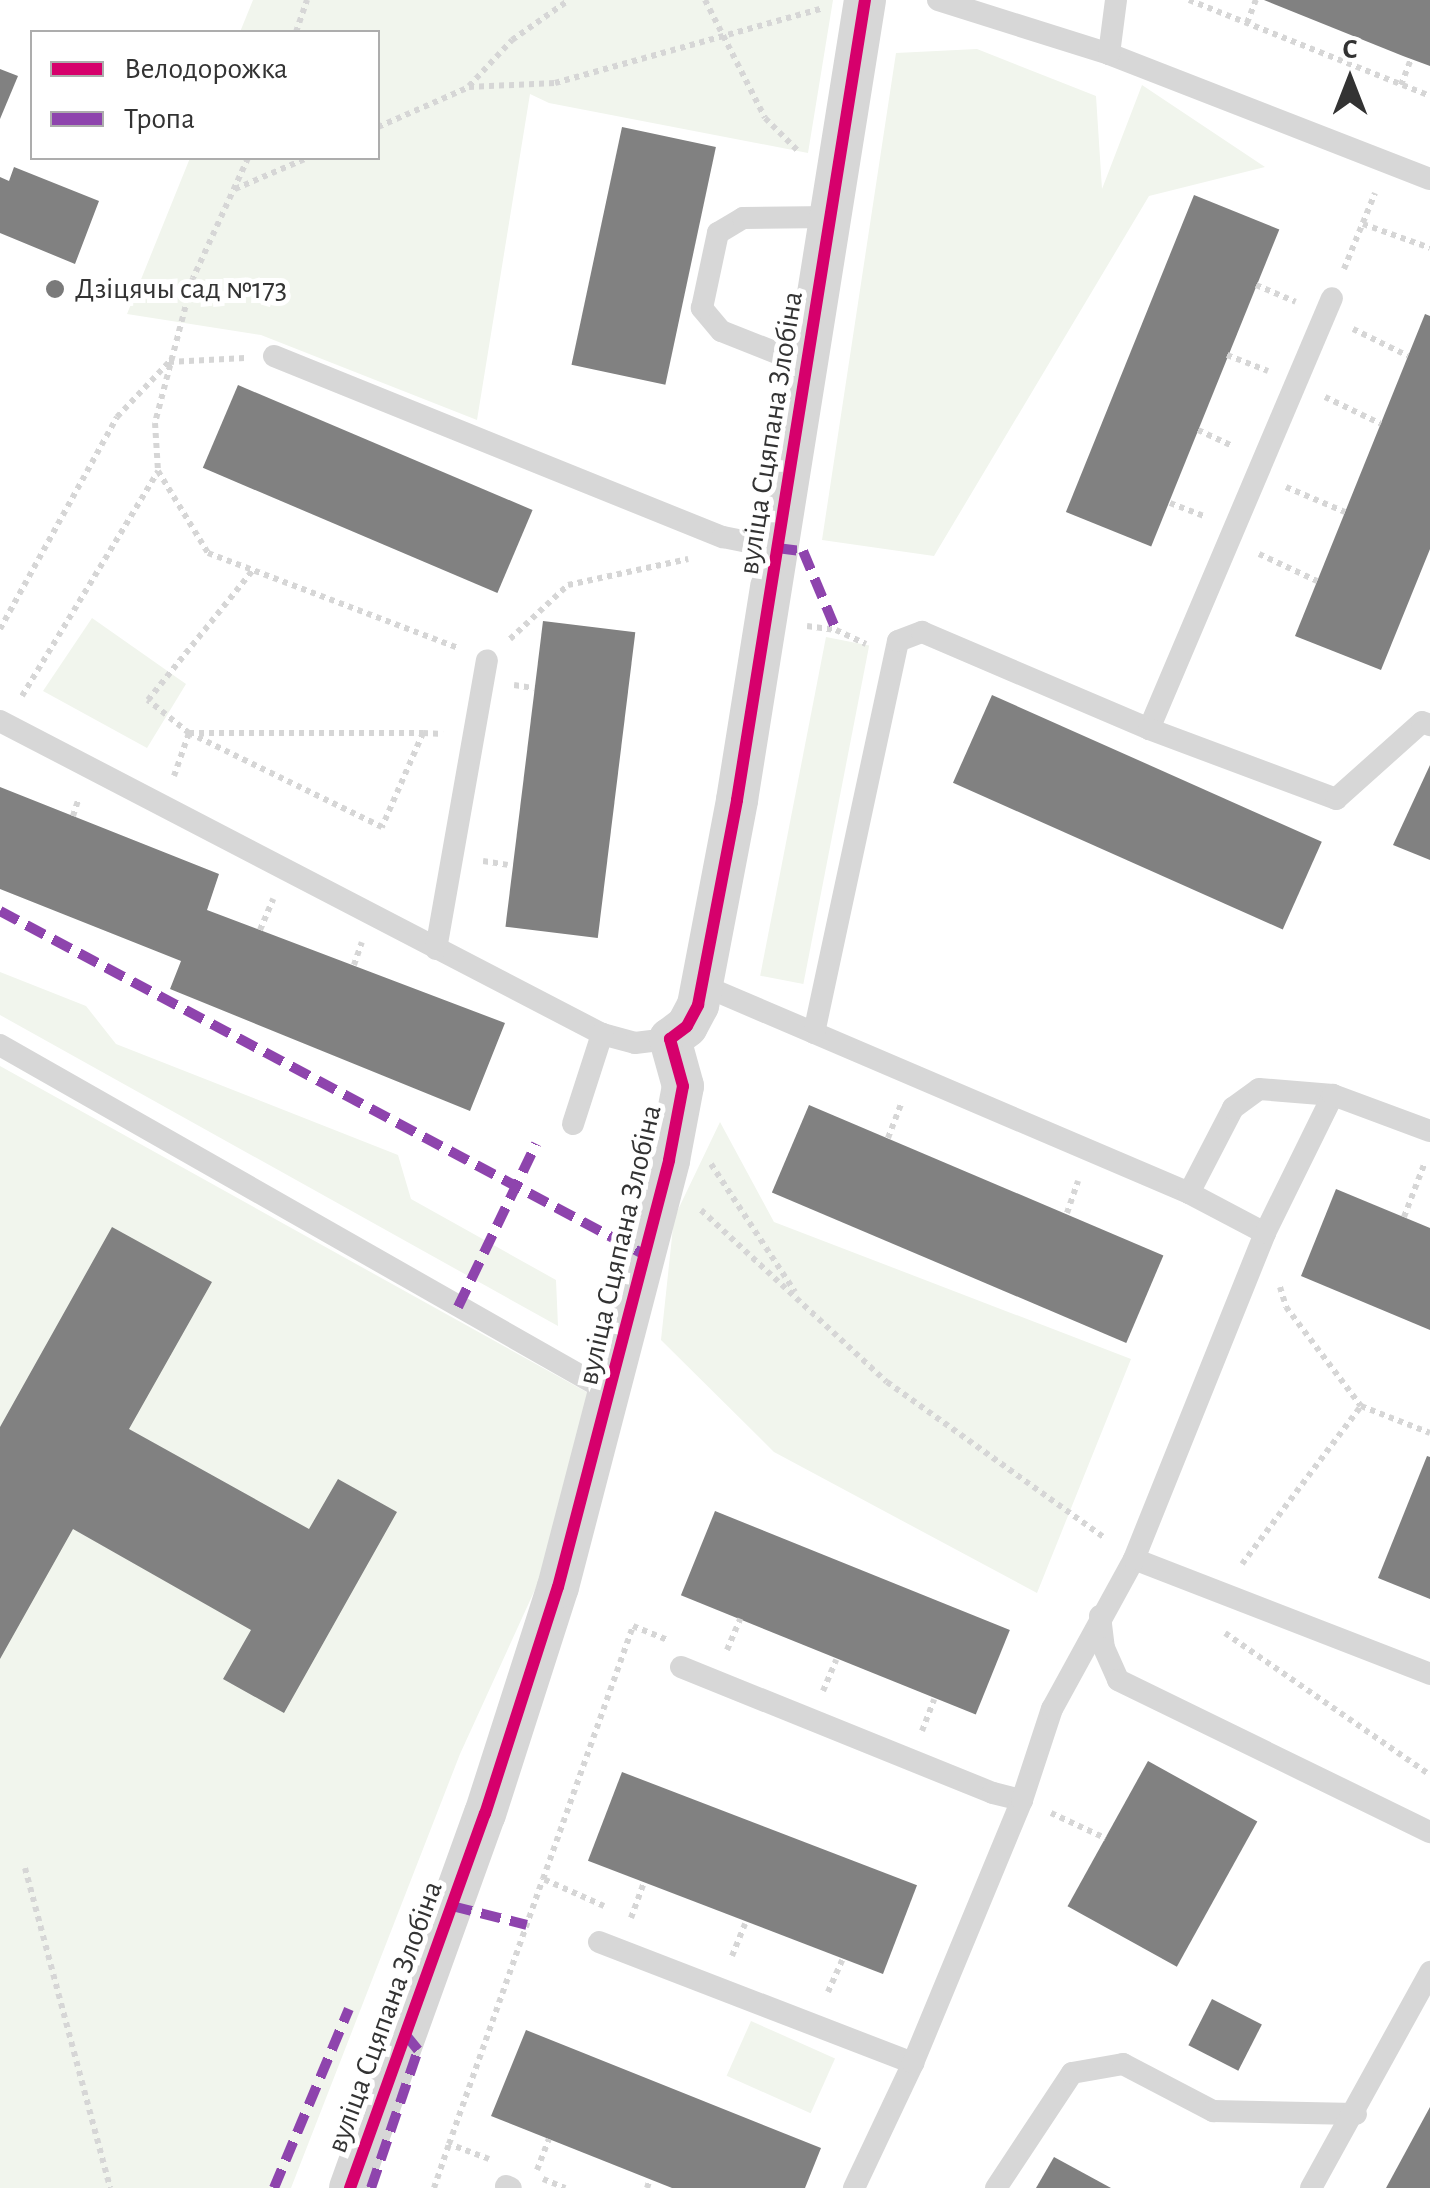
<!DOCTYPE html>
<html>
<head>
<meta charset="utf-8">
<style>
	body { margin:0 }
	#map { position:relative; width:1430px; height:2188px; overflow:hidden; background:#fff; font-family:"Alegreya Sans",sans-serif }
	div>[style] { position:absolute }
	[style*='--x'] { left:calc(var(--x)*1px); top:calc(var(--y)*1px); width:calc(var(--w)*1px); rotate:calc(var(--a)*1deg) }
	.green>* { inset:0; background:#f1f5ed; transform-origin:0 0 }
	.building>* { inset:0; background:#818181; transform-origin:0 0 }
	.path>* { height:6px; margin-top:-3px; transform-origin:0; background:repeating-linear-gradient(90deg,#d6d6d6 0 5px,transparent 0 10px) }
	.service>* { height:22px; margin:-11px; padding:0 11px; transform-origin:11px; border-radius:11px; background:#d7d7d7 }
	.minor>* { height:42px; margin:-21px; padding:0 21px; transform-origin:21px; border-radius:21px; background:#d7d7d7 }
	.quiet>* { height:10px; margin-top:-5px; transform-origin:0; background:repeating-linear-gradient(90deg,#8e44ad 0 20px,transparent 0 30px) }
	.cycleway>* { height:12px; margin:-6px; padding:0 6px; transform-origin:6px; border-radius:6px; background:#d6006c }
	.dots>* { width:28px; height:28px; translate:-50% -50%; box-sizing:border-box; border:5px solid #fff; border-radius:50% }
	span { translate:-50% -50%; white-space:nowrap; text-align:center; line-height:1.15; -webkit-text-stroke:10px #fff; paint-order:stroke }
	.poi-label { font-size:30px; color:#333 }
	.left { translate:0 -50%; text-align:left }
	.street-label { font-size:30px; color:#333 }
	.legend { position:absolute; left:30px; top:30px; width:350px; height:130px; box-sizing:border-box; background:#fff; border:2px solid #adadad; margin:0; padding:12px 18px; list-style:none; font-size:30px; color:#333 }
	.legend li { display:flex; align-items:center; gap:20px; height:50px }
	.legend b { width:50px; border:2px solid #adadad }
	.north { position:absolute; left:1300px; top:30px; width:100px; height:100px; -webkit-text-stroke:8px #fff; paint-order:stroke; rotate:0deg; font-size:28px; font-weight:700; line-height:40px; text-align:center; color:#333 }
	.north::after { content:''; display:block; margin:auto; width:35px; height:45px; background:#333; clip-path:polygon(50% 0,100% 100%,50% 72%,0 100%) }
</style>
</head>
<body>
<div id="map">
	<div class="green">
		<div style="clip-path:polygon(253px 0,833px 0,808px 153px,549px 103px,530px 94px,477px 420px,261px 335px,127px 314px,190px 158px,378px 158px,378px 32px,240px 32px)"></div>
		<div style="clip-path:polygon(977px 49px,1096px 96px,1102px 189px,1142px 85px,1265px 167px,1149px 196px,934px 556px,822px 540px,896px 53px)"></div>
		<div style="clip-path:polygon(92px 618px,186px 684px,147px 748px,43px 691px)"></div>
		<div style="left:826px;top:637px;width:44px;height:345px;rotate:11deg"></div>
		<div style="clip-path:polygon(0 972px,86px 1006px,116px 1044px,398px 1155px,411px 1199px,556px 1280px,558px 1326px,0 1015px)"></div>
		<div style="clip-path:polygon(0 1066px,599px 1399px,564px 1526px,460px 1754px,291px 2188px,0 2188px)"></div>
		<div style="clip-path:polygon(720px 1122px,774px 1222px,1131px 1359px,1037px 1593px,774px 1452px,661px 1340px,674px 1218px)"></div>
		<div style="left:751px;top:2021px;width:92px;height:60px;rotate:24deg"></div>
	</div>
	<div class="building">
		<div style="clip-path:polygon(1264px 0,1430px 0,1430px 66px,1403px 56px)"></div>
		<div style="clip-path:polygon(0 69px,18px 76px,0 119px)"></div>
		<div style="left:622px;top:127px;width:96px;height:243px;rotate:12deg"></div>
		<div style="clip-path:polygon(14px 167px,99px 201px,75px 264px,0 233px,0 177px,9px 181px)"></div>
		<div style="left:1194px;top:195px;width:92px;height:342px;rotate:22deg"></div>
		<div style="clip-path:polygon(1425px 314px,1430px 316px,1430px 549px,1381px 670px,1295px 636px)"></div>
		<div style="left:238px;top:385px;width:320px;height:90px;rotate:23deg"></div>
		<div style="left:543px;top:621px;width:93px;height:308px;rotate:7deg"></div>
		<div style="left:992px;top:695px;width:361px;height:96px;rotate:24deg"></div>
		<div style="clip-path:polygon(1430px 765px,1430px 860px,1393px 845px)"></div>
		<div style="clip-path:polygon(0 787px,219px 874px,207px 910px,505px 1023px,470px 1111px,170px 989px,181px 961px,0 889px)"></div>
		<div style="left:809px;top:1105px;width:385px;height:95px;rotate:23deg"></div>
		<div style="clip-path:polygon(1336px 1189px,1430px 1228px,1430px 1330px,1301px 1276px)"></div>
		<div style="clip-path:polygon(112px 1227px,212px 1282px,129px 1429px,309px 1529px,338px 1479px,397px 1512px,284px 1713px,223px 1679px,251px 1630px,73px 1529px,0 1659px,0 1427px)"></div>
		<div style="clip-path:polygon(1427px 1456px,1430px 1457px,1430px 1599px,1378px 1578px)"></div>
		<div style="left:715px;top:1511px;width:318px;height:91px;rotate:22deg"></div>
		<div style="left:1148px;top:1761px;width:125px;height:166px;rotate:29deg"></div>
		<div style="left:622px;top:1772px;width:316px;height:95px;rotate:21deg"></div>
		<div style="left:1212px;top:1999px;width:56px;height:52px;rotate:27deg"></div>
		<div style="clip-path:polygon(526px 2030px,821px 2148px,805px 2188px,672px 2188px,491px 2116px)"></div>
		<div style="clip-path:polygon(1430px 2107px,1430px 2188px,1386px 2188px)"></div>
		<div style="clip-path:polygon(1054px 2157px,1111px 2188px,1036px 2188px)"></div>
	</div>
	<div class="path">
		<div style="--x:705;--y:0;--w:132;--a:63"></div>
		<div style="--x:765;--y:118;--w:47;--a:45"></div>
		<div style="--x:1189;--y:0;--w:259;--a:21.7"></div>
		<div style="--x:1247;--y:23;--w:25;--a:-69"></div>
		<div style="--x:296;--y:32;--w:34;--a:-71"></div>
		<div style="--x:1401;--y:85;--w:28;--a:-69"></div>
		<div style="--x:469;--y:86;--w:63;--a:-46.9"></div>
		<div style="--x:512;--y:40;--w:70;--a:-35.1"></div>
		<div style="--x:378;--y:127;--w:99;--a:-23.7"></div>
		<div style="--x:469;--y:87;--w:86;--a:-2.7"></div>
		<div style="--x:555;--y:83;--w:278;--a:-15.6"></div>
		<div style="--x:248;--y:158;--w:132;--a:114.6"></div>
		<div style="--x:193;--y:278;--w:150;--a:104.7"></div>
		<div style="--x:155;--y:423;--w:48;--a:86.4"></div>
		<div style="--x:158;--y:471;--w:96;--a:58.6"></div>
		<div style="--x:208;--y:553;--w:267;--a:20.8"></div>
		<div style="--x:235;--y:189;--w:78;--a:-23.3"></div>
		<div style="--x:1363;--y:224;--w:71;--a:19.7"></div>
		<div style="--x:1344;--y:269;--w:82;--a:-67.8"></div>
		<div style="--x:1256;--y:285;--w:43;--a:23"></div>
		<div style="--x:1353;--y:329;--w:61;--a:26.1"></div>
		<div style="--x:1227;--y:355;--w:44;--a:21.3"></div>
		<div style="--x:1325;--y:397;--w:62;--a:25.7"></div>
		<div style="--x:1198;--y:430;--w:38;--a:25"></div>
		<div style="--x:1286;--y:487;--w:64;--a:23"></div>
		<div style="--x:1170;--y:503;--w:39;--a:21"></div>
		<div style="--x:1259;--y:554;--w:64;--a:25"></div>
		<div style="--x:807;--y:626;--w:29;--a:8"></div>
		<div style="--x:836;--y:630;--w:33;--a:25"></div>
		<div style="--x:0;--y:629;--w:242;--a:-61.1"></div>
		<div style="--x:117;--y:417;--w:76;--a:-46.6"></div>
		<div style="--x:169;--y:362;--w:76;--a:-3"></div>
		<div style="--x:510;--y:639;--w:79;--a:-43"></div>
		<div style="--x:568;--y:585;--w:123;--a:-12.2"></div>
		<div style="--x:514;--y:685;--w:20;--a:9"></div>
		<div style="--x:22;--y:696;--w:263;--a:-58.8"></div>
		<div style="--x:423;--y:733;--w:103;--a:113.6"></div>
		<div style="--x:382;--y:827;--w:215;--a:-154"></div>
		<div style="--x:189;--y:733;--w:234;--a:0"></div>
		<div style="--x:423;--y:733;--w:20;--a:3"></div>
		<div style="--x:174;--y:776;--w:46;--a:-70.8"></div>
		<div style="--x:189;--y:733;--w:53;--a:-141.2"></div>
		<div style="--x:148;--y:700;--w:167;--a:-51.1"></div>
		<div style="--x:73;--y:816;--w:19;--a:-72"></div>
		<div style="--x:483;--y:861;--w:25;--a:9"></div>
		<div style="--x:260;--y:930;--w:34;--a:-67"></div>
		<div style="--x:354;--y:965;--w:24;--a:-71"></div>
		<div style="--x:888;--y:1138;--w:39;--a:-69"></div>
		<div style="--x:711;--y:1164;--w:153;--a:56.7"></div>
		<div style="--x:701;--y:1210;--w:253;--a:42.8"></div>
		<div style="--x:887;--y:1382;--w:269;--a:35.6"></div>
		<div style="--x:1067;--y:1213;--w:34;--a:-71"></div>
		<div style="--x:1404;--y:1217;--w:59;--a:-69.1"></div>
		<div style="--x:1280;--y:1287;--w:21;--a:73"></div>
		<div style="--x:1286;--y:1307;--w:124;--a:52.9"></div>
		<div style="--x:1361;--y:1406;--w:74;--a:21.4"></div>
		<div style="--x:1242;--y:1564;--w:198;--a:-53"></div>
		<div style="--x:1225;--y:1633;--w:249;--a:34.7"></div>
		<div style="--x:727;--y:1650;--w:34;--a:-67"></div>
		<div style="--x:823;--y:1691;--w:34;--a:-67"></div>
		<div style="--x:922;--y:1731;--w:34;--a:-69"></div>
		<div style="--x:1051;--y:1813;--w:60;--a:24.8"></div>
		<div style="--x:25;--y:1868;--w:331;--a:75.1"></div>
		<div style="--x:604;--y:1906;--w:67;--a:-156.1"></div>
		<div style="--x:543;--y:1879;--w:269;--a:-70.4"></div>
		<div style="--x:633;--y:1626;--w:37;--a:22"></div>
		<div style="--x:631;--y:1918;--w:37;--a:-70"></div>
		<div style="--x:732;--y:1956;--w:35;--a:-68"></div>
		<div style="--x:828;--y:1992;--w:35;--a:-66"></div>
		<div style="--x:489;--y:2159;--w:43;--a:-159.4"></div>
		<div style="--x:449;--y:2144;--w:281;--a:-70.5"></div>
		<div style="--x:537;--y:2170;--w:33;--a:-69"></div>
		<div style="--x:543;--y:2179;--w:24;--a:22"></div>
		<div style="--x:434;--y:2188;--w:46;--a:-71.2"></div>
		<div style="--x:647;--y:2188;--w:9;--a:-72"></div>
	</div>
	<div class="service">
		<div style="--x:938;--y:0;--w:179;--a:17.5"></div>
		<div style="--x:1109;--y:54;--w:344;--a:21.3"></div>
		<div style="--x:1109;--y:54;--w:54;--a:-82.6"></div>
		<div style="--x:274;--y:356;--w:484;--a:22"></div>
		<div style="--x:723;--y:537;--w:55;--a:11.5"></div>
		<div style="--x:807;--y:365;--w:92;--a:-158.4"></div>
		<div style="--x:721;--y:331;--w:30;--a:-130"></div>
		<div style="--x:702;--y:308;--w:77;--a:-78"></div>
		<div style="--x:718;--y:233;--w:29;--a:-31"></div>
		<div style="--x:743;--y:218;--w:88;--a:-0.7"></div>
		<div style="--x:0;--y:721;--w:679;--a:27.47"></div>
		<div style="--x:602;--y:1034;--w:34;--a:15"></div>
		<div style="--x:635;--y:1043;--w:35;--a:-7"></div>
		<div style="--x:1149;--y:729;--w:468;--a:-67"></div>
		<div style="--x:436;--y:949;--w:293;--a:-80"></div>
		<div style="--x:702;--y:985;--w:530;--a:23.13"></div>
		<div style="--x:1189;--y:1193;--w:86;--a:27.8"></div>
		<div style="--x:814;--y:1033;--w:401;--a:-77.9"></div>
		<div style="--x:898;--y:641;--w:26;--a:-21"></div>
		<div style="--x:922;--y:632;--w:247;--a:23.1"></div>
		<div style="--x:1149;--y:729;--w:200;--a:20.5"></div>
		<div style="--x:1336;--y:799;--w:115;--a:-41.8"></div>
		<div style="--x:1422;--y:722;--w:9;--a:21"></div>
		<div style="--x:0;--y:1045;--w:703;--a:29.66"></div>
		<div style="--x:573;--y:1124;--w:95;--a:-72.1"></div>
		<div style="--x:1189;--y:1193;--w:96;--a:-62.6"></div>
		<div style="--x:1233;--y:1108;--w:32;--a:-36"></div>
		<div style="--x:1259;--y:1089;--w:74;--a:4.6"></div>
		<div style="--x:1134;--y:1559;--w:318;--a:21.2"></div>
		<div style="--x:1100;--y:1616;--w:32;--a:83"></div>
		<div style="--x:1104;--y:1648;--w:35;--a:66"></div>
		<div style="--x:1118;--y:1680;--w:347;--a:26"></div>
		<div style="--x:681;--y:1667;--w:336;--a:22"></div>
		<div style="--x:993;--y:1793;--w:30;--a:14"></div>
		<div style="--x:599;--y:1942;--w:337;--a:21.1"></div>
		<div style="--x:506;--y:2186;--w:5;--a:22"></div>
		<div style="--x:854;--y:2188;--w:138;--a:-64.7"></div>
		<div style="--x:913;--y:2063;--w:285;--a:-67.5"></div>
		<div style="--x:1022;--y:1800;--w:96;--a:-71.8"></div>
		<div style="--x:1052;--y:1709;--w:171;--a:-61.3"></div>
		<div style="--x:1134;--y:1559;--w:351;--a:-68.1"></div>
		<div style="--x:1265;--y:1233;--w:154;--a:-63.8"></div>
		<div style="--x:1333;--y:1095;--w:103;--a:20.4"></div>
		<div style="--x:996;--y:2188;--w:138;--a:-56.5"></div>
		<div style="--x:1072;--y:2073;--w:52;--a:-10"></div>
		<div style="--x:1123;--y:2064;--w:102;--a:27.6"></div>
		<div style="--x:1213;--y:2111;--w:143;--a:1.2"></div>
		<div style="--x:1311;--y:2188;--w:247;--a:-61.1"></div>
	</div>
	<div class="minor">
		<div style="--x:350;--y:2188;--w:398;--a:-70.2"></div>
		<div style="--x:485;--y:1814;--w:238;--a:-72.2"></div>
		<div style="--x:558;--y:1587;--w:441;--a:-75.4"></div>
		<div style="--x:669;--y:1160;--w:75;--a:-79.3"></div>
		<div style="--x:683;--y:1086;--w:49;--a:-105.5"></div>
		<div style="--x:670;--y:1039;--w:21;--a:-37"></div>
		<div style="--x:687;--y:1026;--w:24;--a:-62"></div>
		<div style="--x:698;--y:1005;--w:209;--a:-79.2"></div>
		<div style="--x:737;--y:800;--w:810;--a:-80.91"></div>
	</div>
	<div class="quiet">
		<div style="--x:777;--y:548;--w:26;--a:7"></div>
		<div style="--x:803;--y:551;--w:86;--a:67.3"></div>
		<div style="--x:0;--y:911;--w:731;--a:28.07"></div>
		<div style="--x:458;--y:1307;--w:181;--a:-64.4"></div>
		<div style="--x:452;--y:1906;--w:77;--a:14.2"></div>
		<div style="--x:274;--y:2188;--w:194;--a:-67.3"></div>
		<div style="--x:371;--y:2188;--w:146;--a:-71.2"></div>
		<div style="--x:418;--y:2050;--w:21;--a:-129"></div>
	</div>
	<div class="cycleway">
		<div style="--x:350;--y:2188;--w:398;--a:-70.2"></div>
		<div style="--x:485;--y:1814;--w:238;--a:-72.2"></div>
		<div style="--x:558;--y:1587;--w:441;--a:-75.4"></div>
		<div style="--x:669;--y:1160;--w:75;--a:-79.3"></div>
		<div style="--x:683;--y:1086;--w:49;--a:-105.5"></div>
		<div style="--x:670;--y:1039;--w:21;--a:-37"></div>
		<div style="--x:687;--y:1026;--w:24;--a:-62"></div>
		<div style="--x:698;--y:1005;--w:209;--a:-79.2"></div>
		<div style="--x:737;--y:800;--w:810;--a:-80.91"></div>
	</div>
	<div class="dots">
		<div style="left:55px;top:289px;background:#7a7a7a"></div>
	</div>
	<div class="poi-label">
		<span class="left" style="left:75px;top:289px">Дзіцячы сад №173</span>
	</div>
	<div class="street-label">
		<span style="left:771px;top:433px;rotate:-81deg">вуліца Сцяпана Злобіна</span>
		<span style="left:620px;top:1245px;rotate:-77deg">вуліца Сцяпана Злобіна</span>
		<span style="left:385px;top:2017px;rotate:-70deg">вуліца Сцяпана Злобіна</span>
	</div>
	<ul class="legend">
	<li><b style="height:12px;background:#d6006c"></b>Велодорожка</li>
	<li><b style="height:12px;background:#8e44ad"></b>Тропа</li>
	</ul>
	<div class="north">С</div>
</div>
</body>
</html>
